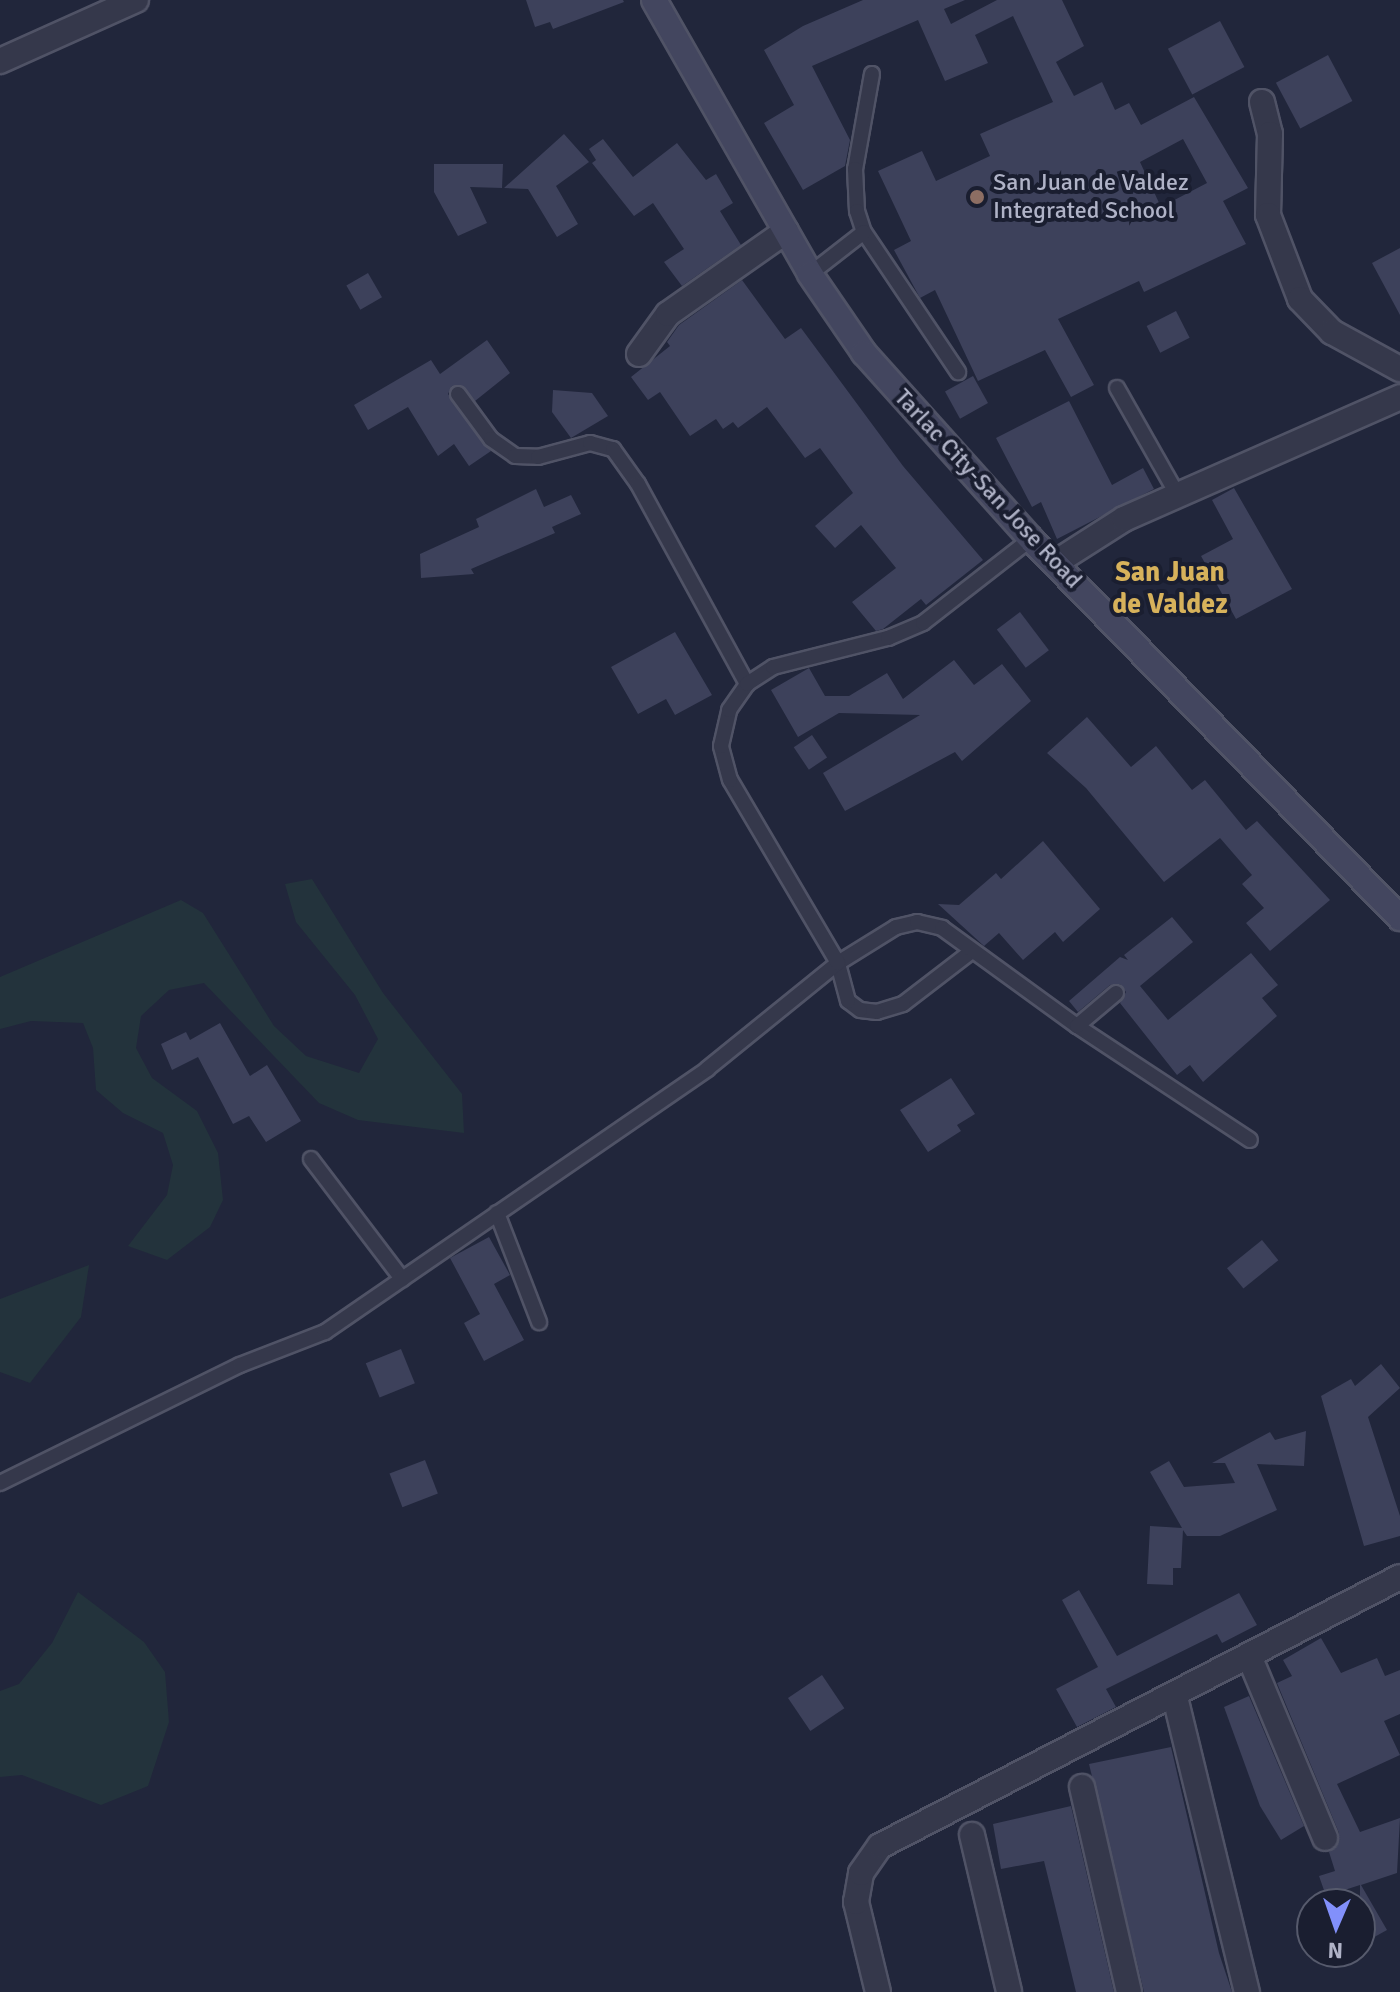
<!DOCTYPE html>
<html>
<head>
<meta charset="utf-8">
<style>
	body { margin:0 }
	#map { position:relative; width:1400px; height:1992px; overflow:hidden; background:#21263b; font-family:Signika,sans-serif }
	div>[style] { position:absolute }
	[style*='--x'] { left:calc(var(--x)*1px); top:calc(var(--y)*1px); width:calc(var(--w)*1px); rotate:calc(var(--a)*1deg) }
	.green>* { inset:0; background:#23333c }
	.building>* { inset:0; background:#3d415b; transform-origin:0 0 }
	.roads { filter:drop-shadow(2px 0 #505366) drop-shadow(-2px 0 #505366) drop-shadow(0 2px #505366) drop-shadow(0 -2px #505366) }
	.service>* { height:14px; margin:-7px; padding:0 7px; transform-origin:7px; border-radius:7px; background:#35384b }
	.minor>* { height:24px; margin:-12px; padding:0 12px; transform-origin:12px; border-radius:12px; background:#35384b }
	.secondary>* { height:24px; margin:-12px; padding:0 12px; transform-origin:12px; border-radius:12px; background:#43465f }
	.dots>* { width:22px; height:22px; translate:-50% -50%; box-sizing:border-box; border:4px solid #1a1e30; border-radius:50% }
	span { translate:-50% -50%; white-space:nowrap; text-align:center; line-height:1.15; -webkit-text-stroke:8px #1a1e30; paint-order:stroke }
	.poi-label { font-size:24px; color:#b0b3c7 }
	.left { translate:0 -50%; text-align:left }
	.street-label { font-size:24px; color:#b0b3c7 }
	.quarter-label { font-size:28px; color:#d7b25b; font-weight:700 }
	.north { position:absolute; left:1296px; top:1888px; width:80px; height:80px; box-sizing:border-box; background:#1a1e30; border:2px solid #565a6c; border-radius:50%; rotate:182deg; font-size:22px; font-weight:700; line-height:32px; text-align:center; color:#b0b3c7 }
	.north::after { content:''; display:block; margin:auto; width:28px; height:36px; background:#8290fb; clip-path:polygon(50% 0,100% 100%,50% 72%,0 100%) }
</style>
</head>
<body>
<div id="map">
	<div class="green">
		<div style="clip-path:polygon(312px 879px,383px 993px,462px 1094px,464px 1133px,358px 1120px,319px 1103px,204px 983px,169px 990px,141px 1016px,136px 1048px,152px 1078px,197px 1111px,218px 1153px,223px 1200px,210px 1227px,167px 1260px,128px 1246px,167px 1195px,173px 1165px,163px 1133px,123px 1113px,96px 1090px,93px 1048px,83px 1023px,31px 1021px,0 1029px,0 977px,181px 900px,203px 913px,274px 1026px,306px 1056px,359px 1073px,378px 1039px,355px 995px,296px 922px,285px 884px)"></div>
		<div style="clip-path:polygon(89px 1265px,81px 1317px,30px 1383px,0 1372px,0 1299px)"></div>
		<div style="clip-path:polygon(78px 1592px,144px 1642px,165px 1672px,169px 1722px,148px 1786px,101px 1805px,22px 1775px,0 1777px,0 1691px,19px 1684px,52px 1643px)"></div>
	</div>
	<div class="building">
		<div style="clip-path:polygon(526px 0,623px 0,624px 2px,553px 29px,550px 22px,535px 27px)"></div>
		<div style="clip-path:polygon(evenodd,863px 0,965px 0,944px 9px,951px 24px,997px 0,1062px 0,1084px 46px,1056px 62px,1074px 96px,1102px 82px,1115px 110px,1129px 103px,1141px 125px,1194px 97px,1248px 188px,1223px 201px,1246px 244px,1144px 292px,1139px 281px,1058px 319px,1094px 385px,1071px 397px,1045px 350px,978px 381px,935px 290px,920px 298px,894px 250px,911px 241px,878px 171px,922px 151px,936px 181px,990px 156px,980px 134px,1053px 102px,1013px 16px,975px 35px,988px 63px,945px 81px,918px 20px,812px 66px,850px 140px,845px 166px,803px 190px,764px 123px,794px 105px,764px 50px,803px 26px,863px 0,1183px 139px,1207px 183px,1161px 207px,1140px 162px,1183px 139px)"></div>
		<div style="left:1220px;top:21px;width:52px;height:59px;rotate:62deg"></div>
		<div style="left:1328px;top:55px;width:52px;height:59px;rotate:62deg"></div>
		<div style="clip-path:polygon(564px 134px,589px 162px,556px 186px,578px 224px,557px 237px,528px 189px,504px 188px)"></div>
		<div style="clip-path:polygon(603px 139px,633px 177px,677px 143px,706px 180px,716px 174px,733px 203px,720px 211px,741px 245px,682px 286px,664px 262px,684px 249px,653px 203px,634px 216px,592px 163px,596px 160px,589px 149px)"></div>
		<div style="clip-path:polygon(434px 164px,503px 164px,502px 188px,470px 187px,487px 223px,458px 236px,434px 192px)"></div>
		<div style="clip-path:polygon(1400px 248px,1400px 315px,1372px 263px)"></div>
		<div style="left:368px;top:273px;width:28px;height:25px;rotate:60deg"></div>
		<div style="clip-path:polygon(742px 280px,785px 339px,801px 328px,903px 466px,983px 560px,926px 605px,921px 599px,883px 629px,876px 631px,852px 602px,896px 568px,861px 525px,835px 548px,815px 526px,853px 493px,820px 448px,805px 458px,767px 407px,738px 428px,733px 422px,723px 429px,716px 419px,690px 436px,660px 392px,648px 400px,631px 377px,670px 346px,667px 342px,679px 325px)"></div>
		<div style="left:1176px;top:311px;width:30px;height:33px;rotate:63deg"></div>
		<div style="clip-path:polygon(487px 340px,510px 373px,475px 401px,461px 385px,452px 386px,448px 394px,491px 451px,469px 466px,454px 444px,438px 456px,408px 407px,368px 430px,354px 405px,431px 360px,440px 374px)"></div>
		<div style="left:973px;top:376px;width:31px;height:32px;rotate:61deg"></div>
		<div style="clip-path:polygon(553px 390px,592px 393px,608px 416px,571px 438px,552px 412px)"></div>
		<div style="clip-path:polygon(1069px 401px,1112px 485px,1143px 468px,1154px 489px,1057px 539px,1041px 502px,1032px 507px,996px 438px)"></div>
		<div style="clip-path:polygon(1234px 488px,1292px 589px,1236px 619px,1201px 556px,1233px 539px,1212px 500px)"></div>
		<div style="clip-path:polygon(536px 489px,544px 507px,571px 495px,581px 514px,552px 527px,555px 533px,471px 569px,474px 574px,421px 578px,420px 554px,479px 527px,476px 519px)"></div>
		<div style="left:1020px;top:612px;width:48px;height:29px;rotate:53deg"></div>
		<div style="clip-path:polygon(675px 632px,712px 695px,675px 715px,666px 699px,638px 714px,611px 667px)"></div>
		<div style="clip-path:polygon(954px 660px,974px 685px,1002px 664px,1031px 701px,962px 761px,955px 752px,845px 811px,823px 773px,920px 715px,839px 713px,798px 737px,771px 690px,809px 668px,825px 696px,849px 696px,887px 673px,903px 699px)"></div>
		<div style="clip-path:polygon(1087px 717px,1131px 767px,1156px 746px,1192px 790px,1205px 780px,1246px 830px,1257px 821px,1330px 900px,1270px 951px,1246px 923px,1264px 908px,1242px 884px,1252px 875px,1220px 838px,1164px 882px,1086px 788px,1047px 753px)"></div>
		<div style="left:812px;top:735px;width:27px;height:22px;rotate:56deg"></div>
		<div style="clip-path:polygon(1043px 841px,1100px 909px,1063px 942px,1055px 932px,1023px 960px,999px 933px,984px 946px,938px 904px,959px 905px,996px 873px,1001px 879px)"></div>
		<div style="clip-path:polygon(1172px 917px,1193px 942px,1140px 986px,1168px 1020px,1251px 953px,1278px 985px,1262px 998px,1277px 1016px,1203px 1082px,1190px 1065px,1177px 1075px,1120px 1003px,1126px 992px,1120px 984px,1110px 985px,1078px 1012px,1069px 1001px,1120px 957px,1128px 960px,1124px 955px)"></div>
		<div style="clip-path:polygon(220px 1023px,250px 1076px,267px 1065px,301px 1121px,266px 1142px,249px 1116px,233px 1124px,198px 1057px,172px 1070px,161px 1044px,186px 1032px,190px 1040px)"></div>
		<div style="clip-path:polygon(951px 1078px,975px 1114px,957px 1125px,961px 1131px,928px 1152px,900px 1110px)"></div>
		<div style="clip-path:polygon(489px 1237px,510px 1275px,494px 1284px,524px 1340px,484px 1361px,464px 1323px,480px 1314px,450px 1258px)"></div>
		<div style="left:1262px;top:1240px;width:26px;height:45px;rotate:51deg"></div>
		<div style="left:401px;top:1349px;width:37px;height:38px;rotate:68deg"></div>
		<div style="clip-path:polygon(1381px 1364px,1400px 1388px,1368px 1417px,1400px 1516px,1400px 1536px,1364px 1546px,1321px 1396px,1351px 1379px,1355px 1386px)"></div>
		<div style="clip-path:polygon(1306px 1431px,1304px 1466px,1257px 1464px,1277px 1510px,1220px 1536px,1187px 1536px,1183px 1530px,1181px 1568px,1173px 1568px,1173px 1585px,1147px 1584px,1150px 1526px,1182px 1528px,1150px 1472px,1169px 1461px,1184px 1487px,1235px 1483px,1225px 1463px,1212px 1463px,1270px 1432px,1275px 1440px)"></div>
		<div style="left:425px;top:1460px;width:36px;height:38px;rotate:69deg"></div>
		<div style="clip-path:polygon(1079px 1590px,1117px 1656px,1239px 1593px,1257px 1625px,1222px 1643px,1217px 1634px,1106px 1689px,1116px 1707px,1077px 1727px,1056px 1689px,1098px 1667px,1062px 1600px)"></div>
		<div style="clip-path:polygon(1321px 1638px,1341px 1673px,1377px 1658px,1385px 1676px,1400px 1670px,1400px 1714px,1384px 1721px,1400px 1755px,1337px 1784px,1360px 1832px,1400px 1818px,1397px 1873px,1361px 1885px,1387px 1930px,1360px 1945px,1360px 1885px,1326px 1896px,1319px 1876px,1335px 1871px,1329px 1852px,1337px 1846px,1339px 1833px,1277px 1683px,1292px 1676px,1283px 1660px)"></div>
		<div style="left:822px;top:1675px;width:40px;height:41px;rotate:56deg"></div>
		<div style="clip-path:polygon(1249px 1696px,1304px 1826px,1281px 1840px,1260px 1806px,1224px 1707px)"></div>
		<div style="clip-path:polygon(1171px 1747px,1219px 1953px,1232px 1992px,1144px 1992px,1089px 1764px)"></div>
		<div style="clip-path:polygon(1071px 1806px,1114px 1992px,1076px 1992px,1044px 1861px,1001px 1869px,993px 1824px)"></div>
	</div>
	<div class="roads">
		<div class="service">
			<div style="--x:872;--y:74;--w:97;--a:100.1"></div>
			<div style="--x:855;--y:169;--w:42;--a:87.3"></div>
			<div style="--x:857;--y:211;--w:22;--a:72"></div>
			<div style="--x:864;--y:232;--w:169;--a:56.1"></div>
			<div style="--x:810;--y:274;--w:68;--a:-37.9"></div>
			<div style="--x:1117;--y:388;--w:122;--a:60.5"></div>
			<div style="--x:458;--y:394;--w:56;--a:53.7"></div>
			<div style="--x:491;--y:439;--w:29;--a:35"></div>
			<div style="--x:515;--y:456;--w:23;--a:2"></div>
			<div style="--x:538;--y:457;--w:54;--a:-15.1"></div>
			<div style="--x:590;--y:443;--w:24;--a:15"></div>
			<div style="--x:613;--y:449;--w:43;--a:54.5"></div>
			<div style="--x:638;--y:484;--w:228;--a:61.4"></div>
			<div style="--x:972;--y:951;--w:87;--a:142.5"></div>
			<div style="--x:903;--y:1004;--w:27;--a:163"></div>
			<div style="--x:877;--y:1012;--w:17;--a:-173"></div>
			<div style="--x:860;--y:1010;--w:15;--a:-143"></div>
			<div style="--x:848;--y:1001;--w:39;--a:-105"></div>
			<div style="--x:838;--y:963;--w:68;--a:-31.8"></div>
			<div style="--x:896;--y:927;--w:22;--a:-13"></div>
			<div style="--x:917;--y:922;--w:26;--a:13"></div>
			<div style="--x:942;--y:928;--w:167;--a:36"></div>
			<div style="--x:1077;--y:1026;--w:207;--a:33.4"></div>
			<div style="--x:1077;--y:1026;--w:51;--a:-40.2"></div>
			<div style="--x:311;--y:1159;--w:151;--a:52.8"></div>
			<div style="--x:497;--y:1213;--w:117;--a:68.9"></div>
			<div style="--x:0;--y:1483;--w:267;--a:-26.2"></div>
			<div style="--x:240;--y:1365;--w:91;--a:-21.2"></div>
			<div style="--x:325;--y:1332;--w:464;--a:-34.5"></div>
			<div style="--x:707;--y:1069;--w:169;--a:-39"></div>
			<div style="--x:838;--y:963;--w:212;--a:-120.5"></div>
			<div style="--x:730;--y:780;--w:35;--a:-105"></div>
			<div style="--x:721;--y:746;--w:37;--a:-77"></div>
			<div style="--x:729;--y:710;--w:32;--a:-55"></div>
			<div style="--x:747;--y:684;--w:31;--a:-33"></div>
			<div style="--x:773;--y:667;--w:119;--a:-14.2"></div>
			<div style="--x:888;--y:638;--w:38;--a:-23"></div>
			<div style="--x:923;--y:623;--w:137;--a:-37.9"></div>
		</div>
		<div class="minor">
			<div style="--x:0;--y:61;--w:149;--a:-24.2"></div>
			<div style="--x:1262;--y:102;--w:33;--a:76"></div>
			<div style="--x:1270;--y:134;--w:81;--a:91.4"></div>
			<div style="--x:1268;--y:215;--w:90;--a:69.1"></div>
			<div style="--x:1300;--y:299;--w:46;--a:45.9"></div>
			<div style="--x:1332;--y:332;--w:77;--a:28.6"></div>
			<div style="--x:639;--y:354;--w:49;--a:-54.1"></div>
			<div style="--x:668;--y:314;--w:144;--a:-35.1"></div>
			<div style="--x:1055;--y:563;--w:82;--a:-32.5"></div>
			<div style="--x:1124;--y:519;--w:302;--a:-23.8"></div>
			<div style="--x:1249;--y:1656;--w:197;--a:67.3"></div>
			<div style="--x:1175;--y:1697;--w:304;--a:76.3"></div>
			<div style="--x:1082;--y:1787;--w:210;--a:77.1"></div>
			<div style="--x:972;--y:1835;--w:161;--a:76.7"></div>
			<div style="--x:878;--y:1992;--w:93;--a:-103.7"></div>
			<div style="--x:856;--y:1902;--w:29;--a:-80"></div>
			<div style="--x:861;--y:1873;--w:33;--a:-55"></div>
			<div style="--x:880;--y:1846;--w:585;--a:-27.35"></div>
		</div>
		<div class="secondary">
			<div style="--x:654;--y:0;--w:315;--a:60.3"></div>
			<div style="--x:810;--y:274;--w:96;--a:55.6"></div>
			<div style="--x:864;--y:353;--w:250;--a:48.1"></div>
			<div style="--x:1031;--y:539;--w:529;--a:45.77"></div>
		</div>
	</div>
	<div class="dots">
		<div style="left:977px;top:197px;background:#8d6e63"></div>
	</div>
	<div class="poi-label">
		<span class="left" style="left:993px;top:197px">San Juan de Valdez<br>Integrated School</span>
	</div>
	<div class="street-label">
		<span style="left:988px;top:489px;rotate:47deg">Tarlac City-San Jose Road</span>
	</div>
	<div class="quarter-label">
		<span style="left:1170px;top:588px">San Juan<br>de Valdez</span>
	</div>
	<div class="north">N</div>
</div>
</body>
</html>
